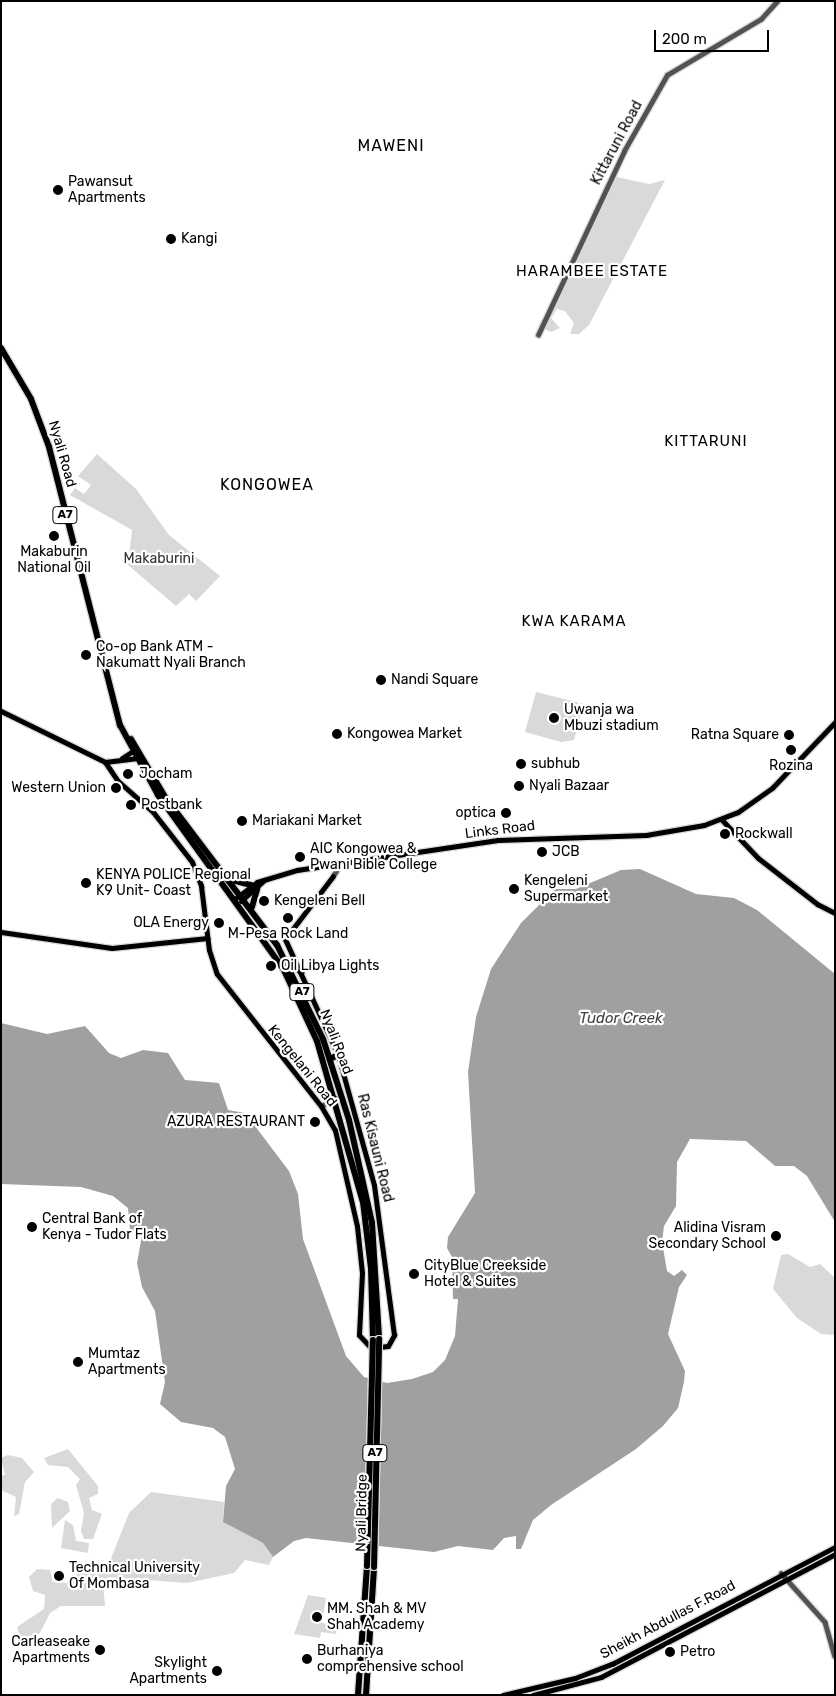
<!DOCTYPE html>
<html>
<head>
<meta charset="utf-8">
<style>
	body { margin:0 }
	#map { position:relative; width:836px; height:1696px; overflow:hidden; background:#fff; font-family:Rubik,sans-serif }
	div>[style] { position:absolute }
	[style*='--x'] { left:calc(var(--x)*1px); top:calc(var(--y)*1px); width:calc(var(--w)*1px); rotate:calc(var(--a)*1deg) }
	.green>* { inset:0; background:#d9d9d9 }
	.water>* { inset:0; background:#a0a0a0 }
	.roads { filter:drop-shadow(1px 0 #dbdbdb) drop-shadow(-1px 0 #dbdbdb) drop-shadow(0 1px #dbdbdb) drop-shadow(0 -1px #dbdbdb) }
	.minor>* { height:4.5px; margin:-2.25px; padding:0 2.25px; transform-origin:2.25px; border-radius:2.25px; background:#525252 }
	.major>* { height:5px; margin:-2.5px; padding:0 2.5px; transform-origin:2.5px; border-radius:2.5px; background:#000 }
	.highway>* { height:6px; margin:-3px; padding:0 3px; transform-origin:3px; border-radius:3px; background:#000 }
	.bridges { filter:drop-shadow(1px 0 #dbdbdb) drop-shadow(-1px 0 #dbdbdb) drop-shadow(0 1px #dbdbdb) drop-shadow(0 -1px #dbdbdb) }
	.highway-bridge>* { height:6px; margin:-3px; padding:0 3px; transform-origin:3px; border-radius:3px; background:#000 }
	.dots>* { width:14px; height:14px; translate:-50% -50%; box-sizing:border-box; border:2px solid #fff; border-radius:50% }
	span { translate:-50% -50%; white-space:nowrap; text-align:center; line-height:1.15; -webkit-text-stroke:4.5px #fff; paint-order:stroke }
	.shield-label span { padding:1px 4px; background:#fff; border:1px solid; border-radius:4px; -webkit-text-stroke-width:0 }
	.shield-label { font-size:12px; color:#000; font-weight:700 }
	.street-label { font-size:14px; color:#000 }
	.poi-label { font-size:14px; color:#000 }
	.left { translate:0 -50%; text-align:left }
	.right { translate:-100% -50%; text-align:right }
	.park-label { font-size:14px; color:#303030 }
	.neighbourhood-label { font-size:15px; color:#000; letter-spacing:1px }
	.water-label { font-size:15px; color:#414141; font-style:italic }
	.quarter-label { font-size:16px; color:#000; letter-spacing:1px }
	.frame { position:absolute; inset:0; border:2px solid #000; pointer-events:none }
	.scale { position:absolute; left:654px; top:30px; width:115px; height:22px; box-sizing:border-box; border:2px solid #000; border-top:0; padding-left:6px; font-size:15px; line-height:18px; white-space:nowrap; color:#000; -webkit-text-stroke:4px #fff; paint-order:stroke }
</style>
</head>
<body>
<div id="map">
	<div class="green">
		<div style="clip-path:polygon(612px 176px,649px 184px,665px 180px,589px 325px,579px 334px,570px 334px,574px 323px,565px 311px,557px 309px,551px 318px,560px 328px,551px 332px,542px 328px)"></div>
		<div style="clip-path:polygon(97px 454px,136px 489px,169px 535px,220px 576px,196px 601px,189px 594px,176px 606px,128px 565px,132px 530px,70px 495px,75px 488px,84px 494px,91px 485px,78px 476px)"></div>
		<div style="clip-path:polygon(536px 692px,584px 704px,574px 740px,561px 742px,525px 732px)"></div>
		<div style="clip-path:polygon(788px 1254px,810px 1267px,820px 1264px,835px 1278px,835px 1335px,821px 1334px,797px 1318px,773px 1289px,781px 1255px)"></div>
		<div style="clip-path:polygon(68px 1449px,98px 1486px,98px 1494px,89px 1498px,92px 1510px,102px 1514px,93px 1539px,84px 1539px,81px 1531px,84px 1513px,76px 1485px,80px 1479px,68px 1467px,48px 1465px,44px 1458px)"></div>
		<div style="clip-path:polygon(8px 1455px,22px 1458px,34px 1472px,25px 1482px,19px 1514px,14px 1516px,16px 1497px,1px 1490px,1px 1476px,5px 1475px,1px 1458px)"></div>
		<div style="clip-path:polygon(151px 1492px,224px 1502px,223px 1522px,263px 1543px,273px 1557px,269px 1565px,245px 1560px,234px 1573px,187px 1583px,109px 1577px,103px 1583px,105px 1606px,61px 1606px,50px 1613px,40px 1633px,28px 1642px,20px 1638px,17px 1627px,44px 1609px,45px 1595px,33px 1591px,29px 1577px,37px 1569px,50px 1570px,53px 1582px,69px 1583px,85px 1565px,101px 1570px,110px 1561px,129px 1513px)"></div>
		<div style="clip-path:polygon(58px 1498px,68px 1502px,70px 1511px,52px 1528px,51px 1504px)"></div>
		<div style="clip-path:polygon(65px 1520px,73px 1525px,76px 1541px,89px 1543px,88px 1553px,61px 1548px)"></div>
		<div style="clip-path:polygon(308px 1595px,326px 1598px,322px 1623px,337px 1625px,336px 1634px,321px 1632px,320px 1638px,294px 1634px)"></div>
	</div>
	<div class="water">
		<div style="clip-path:polygon(640px 869px,696px 894px,734px 898px,757px 910px,835px 974px,835px 1222px,807px 1176px,794px 1166px,775px 1166px,746px 1141px,690px 1139px,677px 1162px,676px 1206px,664px 1226px,662px 1242px,667px 1271px,674px 1276px,682px 1270px,687px 1275px,679px 1287px,668px 1334px,685px 1371px,684px 1382px,678px 1408px,663px 1426px,636px 1449px,551px 1505px,533px 1520px,521px 1549px,516px 1549px,516px 1536px,504px 1538px,493px 1550px,458px 1546px,434px 1552px,306px 1538px,294px 1541px,273px 1557px,263px 1543px,223px 1522px,226px 1486px,235px 1469px,225px 1437px,213px 1428px,181px 1422px,160px 1404px,165px 1382px,155px 1311px,142px 1287px,137px 1263px,142px 1235px,139px 1230px,130px 1230px,128px 1208px,113px 1196px,81px 1187px,1px 1184px,1px 1023px,47px 1034px,85px 1026px,109px 1053px,121px 1058px,143px 1050px,168px 1053px,185px 1080px,219px 1083px,228px 1110px,245px 1113px,289px 1171px,298px 1194px,303px 1239px,346px 1356px,364px 1377px,387px 1383px,412px 1379px,433px 1372px,445px 1360px,455px 1336px,458px 1299px,453px 1299px,452px 1257px,447px 1248px,448px 1237px,475px 1193px,468px 1072px,476px 1017px,491px 969px,521px 923px,555px 889px,576px 889px,621px 870px)"></div>
	</div>
	<div class="roads">
		<div class="minor">
			<div style="--x:538;--y:335;--w:203;--a:-64.9"></div>
			<div style="--x:624;--y:151;--w:87;--a:-60.5"></div>
			<div style="--x:667;--y:75;--w:109;--a:-30.8"></div>
			<div style="--x:761;--y:19;--w:24;--a:-48"></div>
			<div style="--x:333;--y:876;--w:12;--a:-59"></div>
			<div style="--x:321;--y:1106;--w:16;--a:-30"></div>
			<div style="--x:781;--y:1573;--w:66;--a:48.1"></div>
			<div style="--x:825;--y:1622;--w:35;--a:74"></div>
		</div>
		<div class="major">
			<div style="--x:1;--y:711;--w:116;--a:26.1"></div>
			<div style="--x:105;--y:762;--w:35;--a:-7"></div>
			<div style="--x:122;--y:758;--w:17;--a:-33"></div>
			<div style="--x:105;--y:762;--w:23;--a:56"></div>
			<div style="--x:118;--y:781;--w:47;--a:41.5"></div>
			<div style="--x:153;--y:812;--w:63;--a:52"></div>
			<div style="--x:192;--y:862;--w:26;--a:69"></div>
			<div style="--x:201;--y:886;--w:64;--a:82.9"></div>
			<div style="--x:209;--y:950;--w:25;--a:72"></div>
			<div style="--x:217;--y:974;--w:168;--a:51.8"></div>
			<div style="--x:321;--y:1106;--w:28;--a:60"></div>
			<div style="--x:335;--y:1130;--w:98;--a:77.1"></div>
			<div style="--x:357;--y:1226;--w:47;--a:83.9"></div>
			<div style="--x:362;--y:1273;--w:62;--a:92.8"></div>
			<div style="--x:359;--y:1335;--w:18;--a:47"></div>
			<div style="--x:371;--y:1348;--w:17;--a:-7"></div>
			<div style="--x:388;--y:1346;--w:13;--a:-61"></div>
			<div style="--x:394;--y:1335;--w:151;--a:-97.6"></div>
			<div style="--x:374;--y:1185;--w:135;--a:-105.5"></div>
			<div style="--x:338;--y:1055;--w:128;--a:-114.6"></div>
			<div style="--x:285;--y:939;--w:79;--a:-52.7"></div>
			<div style="--x:722;--y:820;--w:52;--a:46.5"></div>
			<div style="--x:758;--y:858;--w:75;--a:37.9"></div>
			<div style="--x:817;--y:904;--w:20;--a:27"></div>
			<div style="--x:236;--y:898;--w:26;--a:-37"></div>
			<div style="--x:257;--y:882;--w:42;--a:-16.7"></div>
			<div style="--x:297;--y:870;--w:203;--a:-8.5"></div>
			<div style="--x:498;--y:840;--w:148;--a:-1.9"></div>
			<div style="--x:646;--y:835;--w:59;--a:-9.8"></div>
			<div style="--x:704;--y:825;--w:36;--a:-21"></div>
			<div style="--x:738;--y:812;--w:42;--a:-35.2"></div>
			<div style="--x:772;--y:788;--w:91;--a:-46.3"></div>
			<div style="--x:241;--y:901;--w:31;--a:-42"></div>
			<div style="--x:1;--y:932;--w:112;--a:8.2"></div>
			<div style="--x:112;--y:948;--w:96;--a:-6"></div>
			<div style="--x:503;--y:1695;--w:74;--a:-13.3"></div>
			<div style="--x:575;--y:1678;--w:40;--a:-21"></div>
			<div style="--x:612;--y:1664;--w:252;--a:-27.7"></div>
			<div style="--x:533;--y:1695;--w:70;--a:-14.8"></div>
			<div style="--x:601;--y:1677;--w:264;--a:-27.7"></div>
		</div>
		<div class="highway">
			<div style="--x:1;--y:348;--w:59;--a:59.5"></div>
			<div style="--x:31;--y:399;--w:51;--a:69.4"></div>
			<div style="--x:49;--y:447;--w:287;--a:75.7"></div>
			<div style="--x:120;--y:725;--w:80;--a:61.5"></div>
			<div style="--x:158;--y:795;--w:213;--a:54.2"></div>
			<div style="--x:283;--y:968;--w:81;--a:65"></div>
			<div style="--x:317;--y:1041;--w:167;--a:74.1"></div>
			<div style="--x:363;--y:1202;--w:66;--a:83.1"></div>
			<div style="--x:371;--y:1268;--w:72;--a:88.4"></div>
			<div style="--x:131;--y:739;--w:67;--a:59.6"></div>
			<div style="--x:165;--y:797;--w:186;--a:52.9"></div>
			<div style="--x:277;--y:945;--w:105;--a:63.9"></div>
			<div style="--x:323;--y:1039;--w:85;--a:72.2"></div>
			<div style="--x:349;--y:1120;--w:106;--a:77.4"></div>
			<div style="--x:372;--y:1223;--w:116;--a:86.5"></div>
			<div style="--x:232;--y:880;--w:20;--a:15"></div>
			<div style="--x:252;--y:907;--w:19;--a:-74"></div>
			<div style="--x:288;--y:962;--w:17;--a:36"></div>
			<div style="--x:330;--y:1059;--w:9;--a:-27"></div>
			<div style="--x:358;--y:1695;--w:129;--a:-86"></div>
			<div style="--x:366;--y:1695;--w:128;--a:-86.4"></div>
		</div>
	</div>
	<div class="bridges">
		<div class="highway-bridge">
			<div style="--x:367;--y:1566;--w:226;--a:-88.5"></div>
			<div style="--x:374;--y:1567;--w:228;--a:-88.7"></div>
		</div>
	</div>
	<div class="dots">
		<div style="left:58px;top:190px;background:#000"></div>
		<div style="left:171px;top:239px;background:#000"></div>
		<div style="left:54px;top:536px;background:#000"></div>
		<div style="left:86px;top:655px;background:#000"></div>
		<div style="left:381px;top:680px;background:#000"></div>
		<div style="left:554px;top:718px;background:#000"></div>
		<div style="left:337px;top:734px;background:#000"></div>
		<div style="left:789px;top:735px;background:#000"></div>
		<div style="left:791px;top:750px;background:#000"></div>
		<div style="left:521px;top:764px;background:#000"></div>
		<div style="left:128px;top:774px;background:#000"></div>
		<div style="left:519px;top:786px;background:#000"></div>
		<div style="left:116px;top:788px;background:#000"></div>
		<div style="left:131px;top:805px;background:#000"></div>
		<div style="left:506px;top:813px;background:#000"></div>
		<div style="left:242px;top:821px;background:#000"></div>
		<div style="left:725px;top:834px;background:#000"></div>
		<div style="left:542px;top:852px;background:#000"></div>
		<div style="left:300px;top:857px;background:#000"></div>
		<div style="left:86px;top:883px;background:#000"></div>
		<div style="left:514px;top:889px;background:#000"></div>
		<div style="left:264px;top:901px;background:#000"></div>
		<div style="left:288px;top:918px;background:#000"></div>
		<div style="left:219px;top:923px;background:#000"></div>
		<div style="left:271px;top:966px;background:#000"></div>
		<div style="left:315px;top:1122px;background:#000"></div>
		<div style="left:32px;top:1227px;background:#000"></div>
		<div style="left:776px;top:1236px;background:#000"></div>
		<div style="left:414px;top:1274px;background:#000"></div>
		<div style="left:78px;top:1362px;background:#000"></div>
		<div style="left:59px;top:1576px;background:#000"></div>
		<div style="left:317px;top:1617px;background:#000"></div>
		<div style="left:100px;top:1650px;background:#000"></div>
		<div style="left:670px;top:1652px;background:#000"></div>
		<div style="left:307px;top:1659px;background:#000"></div>
		<div style="left:217px;top:1671px;background:#000"></div>
	</div>
	<div class="shield-label">
		<span style="left:65px;top:515px">A7</span>
		<span style="left:302px;top:992px">A7</span>
		<span style="left:375px;top:1453px">A7</span>
	</div>
	<div class="street-label">
		<span style="left:617px;top:143px;rotate:-62deg">Kittaruni Road</span>
		<span style="left:62px;top:454px;rotate:74deg">Nyali Road</span>
		<span style="left:500px;top:830px;rotate:-7deg">Links Road</span>
		<span style="left:336px;top:1042px;rotate:69deg">Nyali Road</span>
		<span style="left:302px;top:1066px;rotate:51deg">Kengelani Road</span>
		<span style="left:375px;top:1148px;rotate:76deg">Ras Kisauni Road</span>
		<span style="left:362px;top:1513px;rotate:-89deg">Nyali Bridge</span>
		<span style="left:668px;top:1620px;rotate:-28deg">Sheikh Abdullas F.Road</span>
	</div>
	<div class="poi-label">
		<span class="left" style="left:68px;top:190px">Pawansut<br>Apartments</span>
		<span class="left" style="left:181px;top:239px">Kangi</span>
		<span style="left:54px;top:560px">Makaburin<br>National Oil</span>
		<span class="left" style="left:96px;top:655px">Co-op Bank ATM -<br>Nakumatt Nyali Branch</span>
		<span class="left" style="left:391px;top:680px">Nandi Square</span>
		<span class="left" style="left:564px;top:718px">Uwanja wa<br>Mbuzi stadium</span>
		<span class="left" style="left:347px;top:734px">Kongowea Market</span>
		<span class="right" style="left:779px;top:735px">Ratna Square</span>
		<span class="left" style="left:531px;top:764px">subhub</span>
		<span style="left:791px;top:766px">Rozina</span>
		<span class="left" style="left:139px;top:774px">Jocham</span>
		<span class="left" style="left:529px;top:786px">Nyali Bazaar</span>
		<span class="right" style="left:106px;top:788px">Western Union</span>
		<span class="left" style="left:141px;top:805px">Postbank</span>
		<span class="right" style="left:496px;top:813px">optica</span>
		<span class="left" style="left:252px;top:821px">Mariakani Market</span>
		<span class="left" style="left:735px;top:834px">Rockwall</span>
		<span class="left" style="left:310px;top:857px">AIC Kongowea &amp;<br>Pwani Bible College</span>
		<span class="left" style="left:552px;top:852px">JCB</span>
		<span class="left" style="left:96px;top:883px">KENYA POLICE Regional<br>K9 Unit- Coast</span>
		<span class="left" style="left:524px;top:889px">Kengeleni<br>Supermarket</span>
		<span class="left" style="left:274px;top:901px">Kengeleni Bell</span>
		<span class="right" style="left:209px;top:923px">OLA Energy</span>
		<span style="left:288px;top:934px">M-Pesa Rock Land</span>
		<span class="left" style="left:281px;top:966px">Oil Libya Lights</span>
		<span class="right" style="left:305px;top:1122px">AZURA RESTAURANT</span>
		<span class="left" style="left:42px;top:1227px">Central Bank of<br>Kenya - Tudor Flats</span>
		<span class="right" style="left:766px;top:1236px">Alidina Visram<br>Secondary School</span>
		<span class="left" style="left:424px;top:1274px">CityBlue Creekside<br>Hotel &amp; Suites</span>
		<span class="left" style="left:88px;top:1362px">Mumtaz<br>Apartments</span>
		<span class="left" style="left:69px;top:1576px">Technical University<br>Of Mombasa</span>
		<span class="left" style="left:327px;top:1617px">MM. Shah &amp; MV<br>Shah Academy</span>
		<span class="right" style="left:90px;top:1650px">Carleaseake<br>Apartments</span>
		<span class="left" style="left:317px;top:1659px">Burhaniya<br>comprehensive school</span>
		<span class="left" style="left:680px;top:1652px">Petro</span>
		<span class="right" style="left:207px;top:1671px">Skylight<br>Apartments</span>
	</div>
	<div class="park-label">
		<span style="left:159px;top:559px">Makaburini</span>
	</div>
	<div class="neighbourhood-label">
		<span style="left:592px;top:272px">HARAMBEE ESTATE</span>
		<span style="left:706px;top:442px">KITTARUNI</span>
		<span style="left:574px;top:622px">KWA KARAMA</span>
	</div>
	<div class="water-label">
		<span style="left:621px;top:1019px">Tudor Creek</span>
	</div>
	<div class="quarter-label">
		<span style="left:391px;top:146px">MAWENI</span>
		<span style="left:267px;top:485px">KONGOWEA</span>
	</div>
	<div class="frame"></div>
	<div class="scale">200 m</div>
</div>
</body>
</html>
